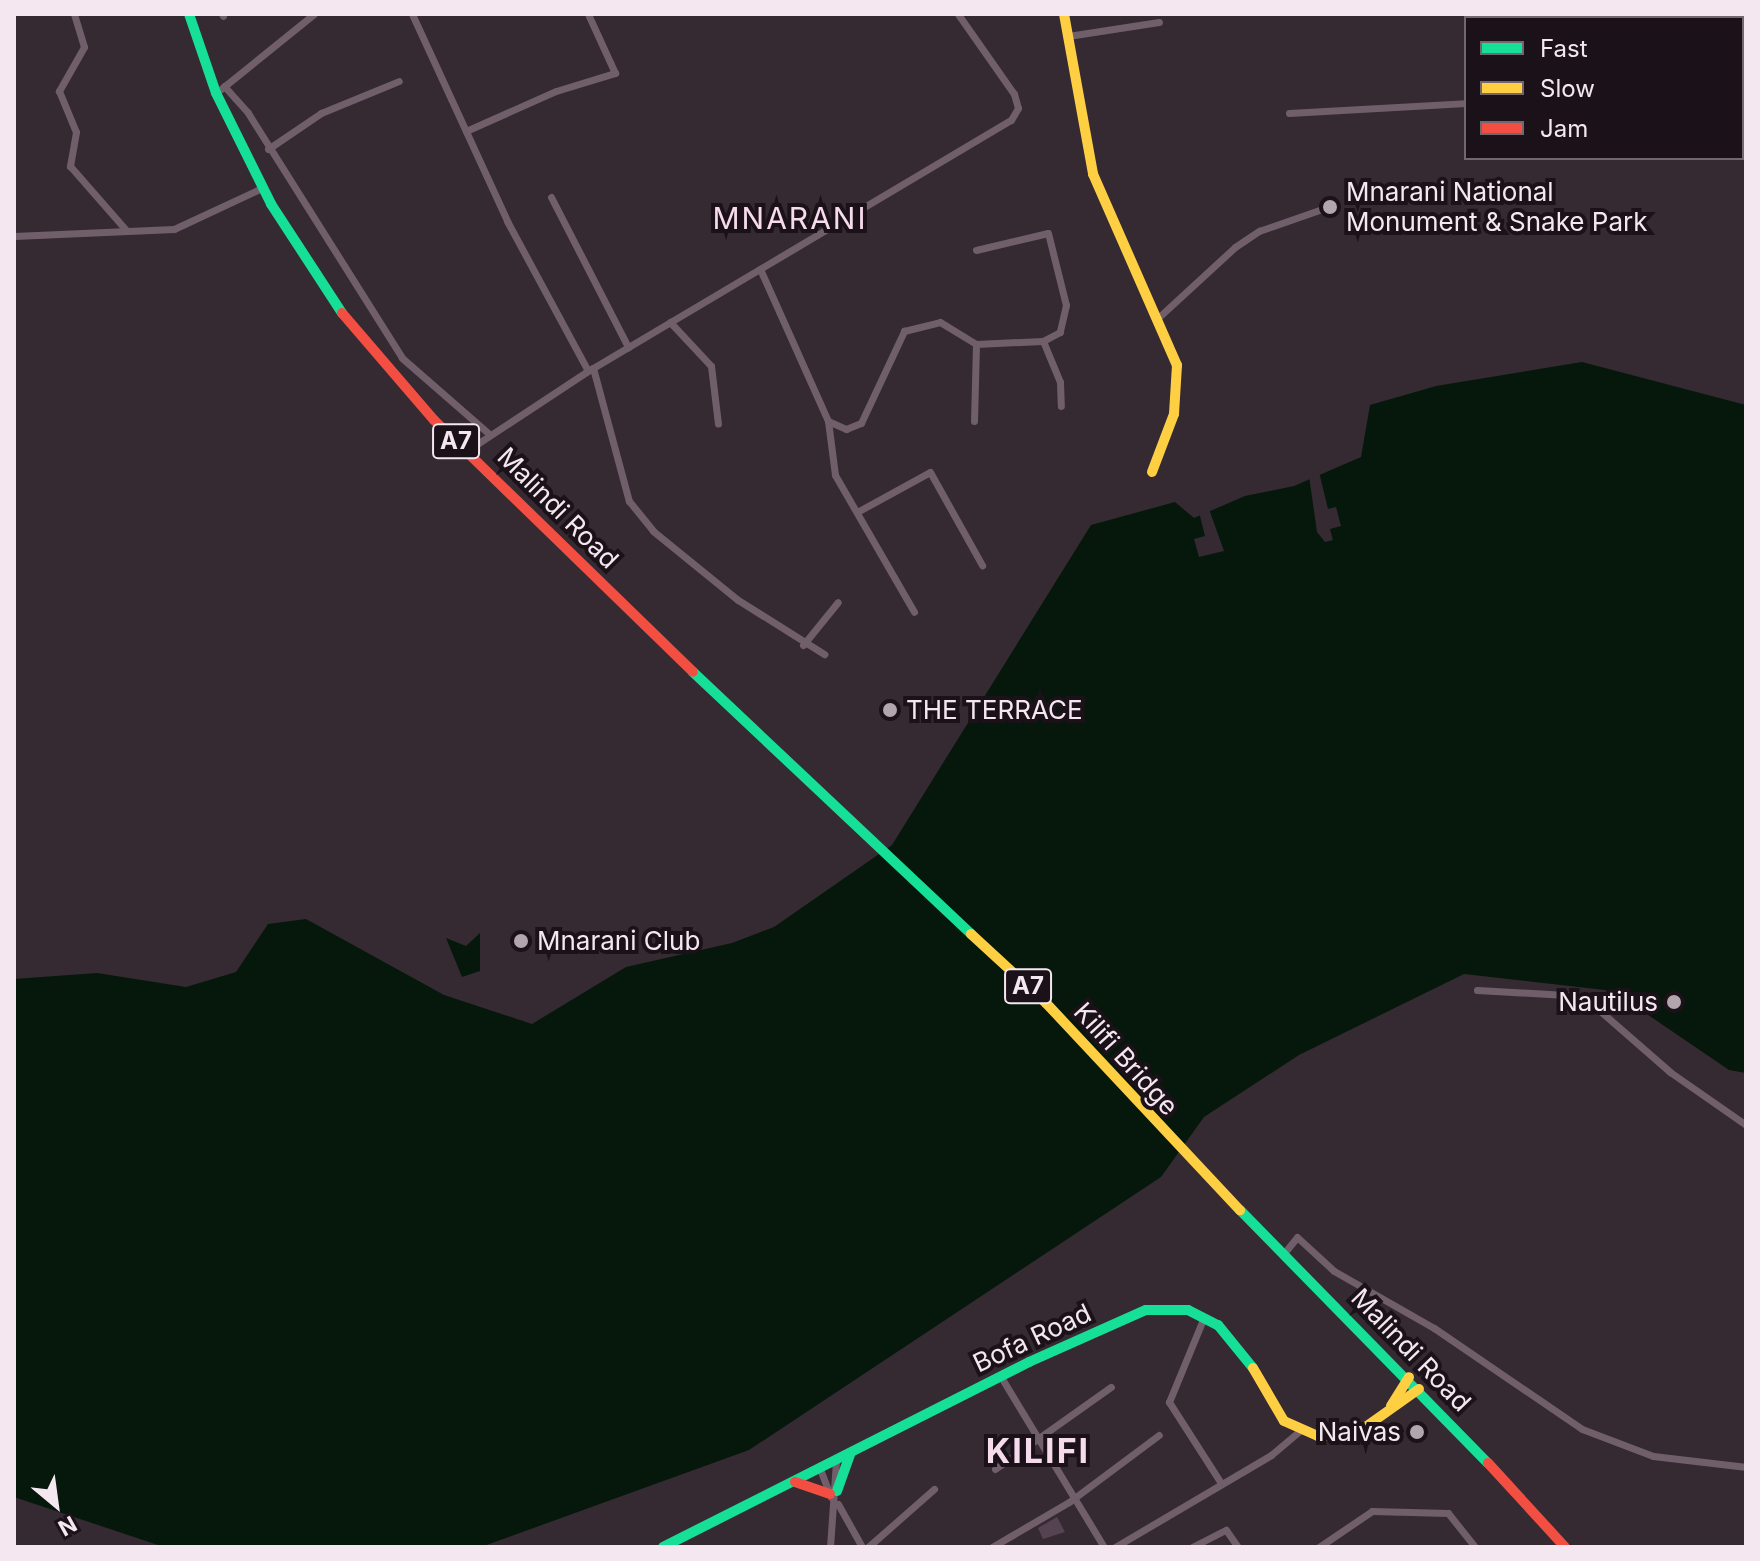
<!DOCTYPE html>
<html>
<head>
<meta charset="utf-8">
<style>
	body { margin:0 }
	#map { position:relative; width:1760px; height:1561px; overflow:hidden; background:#352a31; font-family:Inter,sans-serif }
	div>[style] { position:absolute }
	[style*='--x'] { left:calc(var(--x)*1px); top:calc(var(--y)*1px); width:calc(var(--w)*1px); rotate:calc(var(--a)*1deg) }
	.water>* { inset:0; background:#05180b }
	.pier>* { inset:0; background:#352a31 }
	.building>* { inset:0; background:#564351 }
	.street>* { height:7px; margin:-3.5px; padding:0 3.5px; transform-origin:3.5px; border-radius:3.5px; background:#705f6b }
	.fast>* { height:10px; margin:-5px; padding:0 5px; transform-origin:5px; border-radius:5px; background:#16e098 }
	.slow>* { height:10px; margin:-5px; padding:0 5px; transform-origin:5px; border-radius:5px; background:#ffcf43 }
	.jam>* { height:10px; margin:-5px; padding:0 5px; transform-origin:5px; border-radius:5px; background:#f24e42 }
	.dots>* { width:22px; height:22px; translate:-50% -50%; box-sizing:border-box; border:4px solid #1b1118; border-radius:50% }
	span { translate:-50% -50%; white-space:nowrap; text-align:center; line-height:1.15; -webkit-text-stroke:8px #1b1118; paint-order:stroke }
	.shield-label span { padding:2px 6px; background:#1b1118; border:2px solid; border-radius:6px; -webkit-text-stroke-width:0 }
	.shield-label { font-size:24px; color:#f5e7f0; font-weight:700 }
	.poi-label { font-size:26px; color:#f5e7f0 }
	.left { translate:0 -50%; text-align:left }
	.right { translate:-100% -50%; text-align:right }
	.street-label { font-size:26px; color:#f5e7f0 }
	.quarter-label { font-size:30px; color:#f6dbed; letter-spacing:2px }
	.district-label { font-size:34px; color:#f6dbed; font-weight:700; letter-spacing:2px }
	.frame { position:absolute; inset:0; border:16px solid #f5e7f0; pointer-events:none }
	.legend { position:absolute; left:1464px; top:16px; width:280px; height:144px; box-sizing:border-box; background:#1b1118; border:2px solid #72676e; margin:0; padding:10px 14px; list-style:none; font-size:24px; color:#f5e7f0 }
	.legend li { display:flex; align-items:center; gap:16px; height:40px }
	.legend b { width:40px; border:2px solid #72676e }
	.north { position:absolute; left:16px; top:1465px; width:80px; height:80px; -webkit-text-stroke:6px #1b1118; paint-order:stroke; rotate:151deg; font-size:22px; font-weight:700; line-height:32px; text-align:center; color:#f5e7f0 }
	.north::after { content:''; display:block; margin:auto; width:28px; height:36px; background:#f5e7f0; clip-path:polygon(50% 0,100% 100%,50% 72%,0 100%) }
</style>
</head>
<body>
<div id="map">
	<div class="water">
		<div style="clip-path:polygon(1582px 362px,1746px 405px,1746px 1073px,1729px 1070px,1613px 991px,1464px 974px,1299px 1055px,1204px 1117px,1161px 1177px,749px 1450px,481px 1547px,164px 1547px,14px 1497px,14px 979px,97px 973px,186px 987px,236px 972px,268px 924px,306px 919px,444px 995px,532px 1024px,626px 967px,732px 943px,774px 927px,892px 845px,1091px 525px,1175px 502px,1194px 518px,1245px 496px,1294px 486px,1361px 457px,1370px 405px,1436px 386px)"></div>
		<div style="clip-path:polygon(480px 933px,480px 971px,462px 977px,446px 938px,466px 946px)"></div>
	</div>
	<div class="pier">
		<div style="clip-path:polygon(1319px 472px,1328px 509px,1336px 507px,1341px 526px,1330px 529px,1333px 540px,1325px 542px,1317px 532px,1309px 476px)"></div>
		<div style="clip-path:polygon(1209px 509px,1224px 551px,1199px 557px,1194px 539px,1205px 536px,1199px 512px)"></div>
	</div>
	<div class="building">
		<div style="clip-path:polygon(1057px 1517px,1065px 1532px,1043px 1539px,1038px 1528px)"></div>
	</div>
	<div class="street">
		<div style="--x:74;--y:14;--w:34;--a:73"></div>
		<div style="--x:84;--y:47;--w:51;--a:119.6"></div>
		<div style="--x:59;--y:91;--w:44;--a:67.5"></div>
		<div style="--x:76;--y:132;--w:35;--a:100"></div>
		<div style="--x:70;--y:166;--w:85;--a:48.8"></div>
		<div style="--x:222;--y:14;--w:2;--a:63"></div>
		<div style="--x:412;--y:14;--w:228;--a:65.3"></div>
		<div style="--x:507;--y:221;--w:170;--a:61.6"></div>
		<div style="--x:1640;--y:14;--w:4;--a:76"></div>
		<div style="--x:1068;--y:36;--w:92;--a:-8.7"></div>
		<div style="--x:224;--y:86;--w:36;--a:48"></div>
		<div style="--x:248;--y:113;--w:289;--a:57.8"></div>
		<div style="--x:402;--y:358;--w:114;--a:41.1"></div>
		<div style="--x:221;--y:89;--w:119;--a:-38.9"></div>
		<div style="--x:1289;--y:113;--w:177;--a:-3.2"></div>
		<div style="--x:466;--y:131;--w:98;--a:-24"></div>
		<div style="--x:556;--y:91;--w:62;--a:-17"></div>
		<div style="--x:615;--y:73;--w:65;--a:-114.6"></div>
		<div style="--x:268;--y:149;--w:64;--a:-34.2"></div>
		<div style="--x:321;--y:113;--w:84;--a:-22.3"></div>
		<div style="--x:1742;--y:155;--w:4;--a:0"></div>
		<div style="--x:551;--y:197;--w:169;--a:62.8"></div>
		<div style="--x:14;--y:236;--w:160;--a:-2.5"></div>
		<div style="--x:174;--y:229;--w:97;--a:-25"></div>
		<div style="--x:976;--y:250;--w:74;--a:-13.3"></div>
		<div style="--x:1048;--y:233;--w:74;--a:76"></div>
		<div style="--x:1066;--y:305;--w:28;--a:103"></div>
		<div style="--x:1060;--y:332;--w:19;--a:152"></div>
		<div style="--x:760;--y:269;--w:167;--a:65.9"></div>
		<div style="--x:828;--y:421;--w:20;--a:24"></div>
		<div style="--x:846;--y:429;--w:16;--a:-22"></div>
		<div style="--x:861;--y:423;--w:102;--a:-64.9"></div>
		<div style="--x:904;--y:331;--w:37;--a:-14"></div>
		<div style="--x:940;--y:322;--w:42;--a:31.4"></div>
		<div style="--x:976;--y:344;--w:67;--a:-2.6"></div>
		<div style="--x:1043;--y:341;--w:44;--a:67.5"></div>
		<div style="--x:1060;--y:382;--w:24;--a:88"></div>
		<div style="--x:1160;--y:316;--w:102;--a:-42.6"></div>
		<div style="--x:1235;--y:247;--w:29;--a:-34"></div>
		<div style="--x:1259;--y:231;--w:73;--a:-19.2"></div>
		<div style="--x:670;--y:322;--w:60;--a:47"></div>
		<div style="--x:711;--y:366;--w:58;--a:83.1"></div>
		<div style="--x:593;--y:368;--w:138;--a:74.9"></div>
		<div style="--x:629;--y:501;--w:38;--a:51"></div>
		<div style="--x:653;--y:531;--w:109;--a:39.1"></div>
		<div style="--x:738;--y:600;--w:102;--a:32.1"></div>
		<div style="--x:828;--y:421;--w:54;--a:82.6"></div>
		<div style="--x:835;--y:475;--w:158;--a:60"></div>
		<div style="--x:974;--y:421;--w:77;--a:-88.5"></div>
		<div style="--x:468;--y:450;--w:144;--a:-33.4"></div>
		<div style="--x:588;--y:371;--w:492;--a:-30.7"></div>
		<div style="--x:1011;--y:120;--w:14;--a:-60"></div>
		<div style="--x:1018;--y:108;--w:15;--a:-106"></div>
		<div style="--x:1014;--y:94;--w:98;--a:-125"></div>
		<div style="--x:857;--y:512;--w:83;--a:-28.7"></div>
		<div style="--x:930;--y:472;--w:107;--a:60.8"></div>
		<div style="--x:803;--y:645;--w:55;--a:-50.9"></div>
		<div style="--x:1477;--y:990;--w:106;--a:3.2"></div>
		<div style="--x:1583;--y:996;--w:116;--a:41.1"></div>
		<div style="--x:1670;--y:1072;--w:93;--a:34.9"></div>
		<div style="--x:1285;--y:1252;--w:19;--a:-51"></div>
		<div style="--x:1297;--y:1237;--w:50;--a:42.6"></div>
		<div style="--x:1334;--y:1271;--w:115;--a:29.7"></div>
		<div style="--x:1434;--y:1328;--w:179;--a:34.3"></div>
		<div style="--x:1582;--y:1429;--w:76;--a:20.8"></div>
		<div style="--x:1653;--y:1456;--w:94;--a:6.7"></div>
		<div style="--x:1204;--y:1317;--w:92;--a:112.4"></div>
		<div style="--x:1169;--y:1402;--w:96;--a:57.3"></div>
		<div style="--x:1001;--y:1377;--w:199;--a:58.8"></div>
		<div style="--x:820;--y:1469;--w:30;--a:69"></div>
		<div style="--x:995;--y:1469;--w:142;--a:-35.3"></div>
		<div style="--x:838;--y:1504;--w:49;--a:60.8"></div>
		<div style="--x:830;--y:1547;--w:85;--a:-86"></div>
		<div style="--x:868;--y:1547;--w:88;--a:-41.3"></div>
		<div style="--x:992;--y:1547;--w:89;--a:-30.3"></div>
		<div style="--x:1069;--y:1502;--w:112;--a:-36.7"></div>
		<div style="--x:1115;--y:1547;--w:181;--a:-30.5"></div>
		<div style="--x:1271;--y:1455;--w:39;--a:-40"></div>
		<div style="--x:1192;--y:1547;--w:38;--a:-27"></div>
		<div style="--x:1226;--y:1530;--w:21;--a:55"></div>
		<div style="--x:1319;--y:1547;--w:64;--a:-34.2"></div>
		<div style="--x:1372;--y:1511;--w:76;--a:1.5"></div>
		<div style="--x:1448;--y:1513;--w:43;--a:51.5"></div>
	</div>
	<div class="fast">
		<div style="--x:189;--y:14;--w:83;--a:71.1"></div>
		<div style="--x:216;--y:93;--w:124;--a:63.6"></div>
		<div style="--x:271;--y:204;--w:130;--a:56.9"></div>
		<div style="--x:693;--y:672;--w:382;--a:43.3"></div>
		<div style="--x:1240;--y:1210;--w:354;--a:45.6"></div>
		<div style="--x:837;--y:1491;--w:41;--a:-70.3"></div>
		<div style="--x:663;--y:1547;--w:410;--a:-26.8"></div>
		<div style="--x:1029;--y:1362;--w:128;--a:-24"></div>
		<div style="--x:1146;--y:1310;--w:42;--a:0"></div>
		<div style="--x:1188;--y:1310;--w:34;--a:27"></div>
		<div style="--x:1218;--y:1325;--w:55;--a:50.9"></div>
	</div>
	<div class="slow">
		<div style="--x:1064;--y:14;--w:163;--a:79.7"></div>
		<div style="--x:1093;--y:174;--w:209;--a:66.3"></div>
		<div style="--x:1177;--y:365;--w:49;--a:93.5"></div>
		<div style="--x:1174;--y:414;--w:62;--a:110.8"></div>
		<div style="--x:971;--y:934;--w:102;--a:42.6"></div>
		<div style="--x:1046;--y:1003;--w:284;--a:46.9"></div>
		<div style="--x:1253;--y:1368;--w:61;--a:59.7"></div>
		<div style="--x:1284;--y:1421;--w:37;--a:24"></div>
		<div style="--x:1318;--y:1436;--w:39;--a:-4"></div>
		<div style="--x:1357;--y:1433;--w:76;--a:-35.4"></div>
		<div style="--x:1391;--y:1406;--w:34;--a:-58"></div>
	</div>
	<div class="jam">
		<div style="--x:342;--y:313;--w:141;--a:49.3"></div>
		<div style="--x:434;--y:420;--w:361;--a:44.2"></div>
		<div style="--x:1488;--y:1463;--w:114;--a:47.5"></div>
		<div style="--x:795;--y:1482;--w:37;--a:19"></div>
	</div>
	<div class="dots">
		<div style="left:1330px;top:207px;background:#b2a5ad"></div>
		<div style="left:890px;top:710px;background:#b2a5ad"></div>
		<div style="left:521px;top:941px;background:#b2a5ad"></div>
		<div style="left:1674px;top:1002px;background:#b2a5ad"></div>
		<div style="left:1417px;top:1432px;background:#b2a5ad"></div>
	</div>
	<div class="shield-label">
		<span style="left:456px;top:441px">A7</span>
		<span style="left:1028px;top:986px">A7</span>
	</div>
	<div class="poi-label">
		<span class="left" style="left:1346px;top:207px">Mnarani National<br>Monument &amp; Snake Park</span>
		<span class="left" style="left:906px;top:710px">THE TERRACE</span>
		<span class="left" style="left:537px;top:941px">Mnarani Club</span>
		<span class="right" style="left:1658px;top:1002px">Nautilus</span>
		<span class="right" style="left:1401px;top:1432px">Naivas</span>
	</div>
	<div class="street-label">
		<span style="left:558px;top:508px;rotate:45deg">Malindi Road</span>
		<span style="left:1126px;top:1059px;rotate:48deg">Kilifi Bridge</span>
		<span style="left:1032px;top:1338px;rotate:-25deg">Bofa Road</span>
		<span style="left:1411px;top:1350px;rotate:46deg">Malindi Road</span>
	</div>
	<div class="quarter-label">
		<span style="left:790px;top:218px">MNARANI</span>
	</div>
	<div class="district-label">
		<span style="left:1038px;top:1451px">KILIFI</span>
	</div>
	<div class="frame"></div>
	<ul class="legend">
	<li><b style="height:10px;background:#16e098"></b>Fast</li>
	<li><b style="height:10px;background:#ffcf43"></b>Slow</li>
	<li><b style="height:10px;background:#f24e42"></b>Jam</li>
	</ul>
	<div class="north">N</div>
</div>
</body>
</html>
